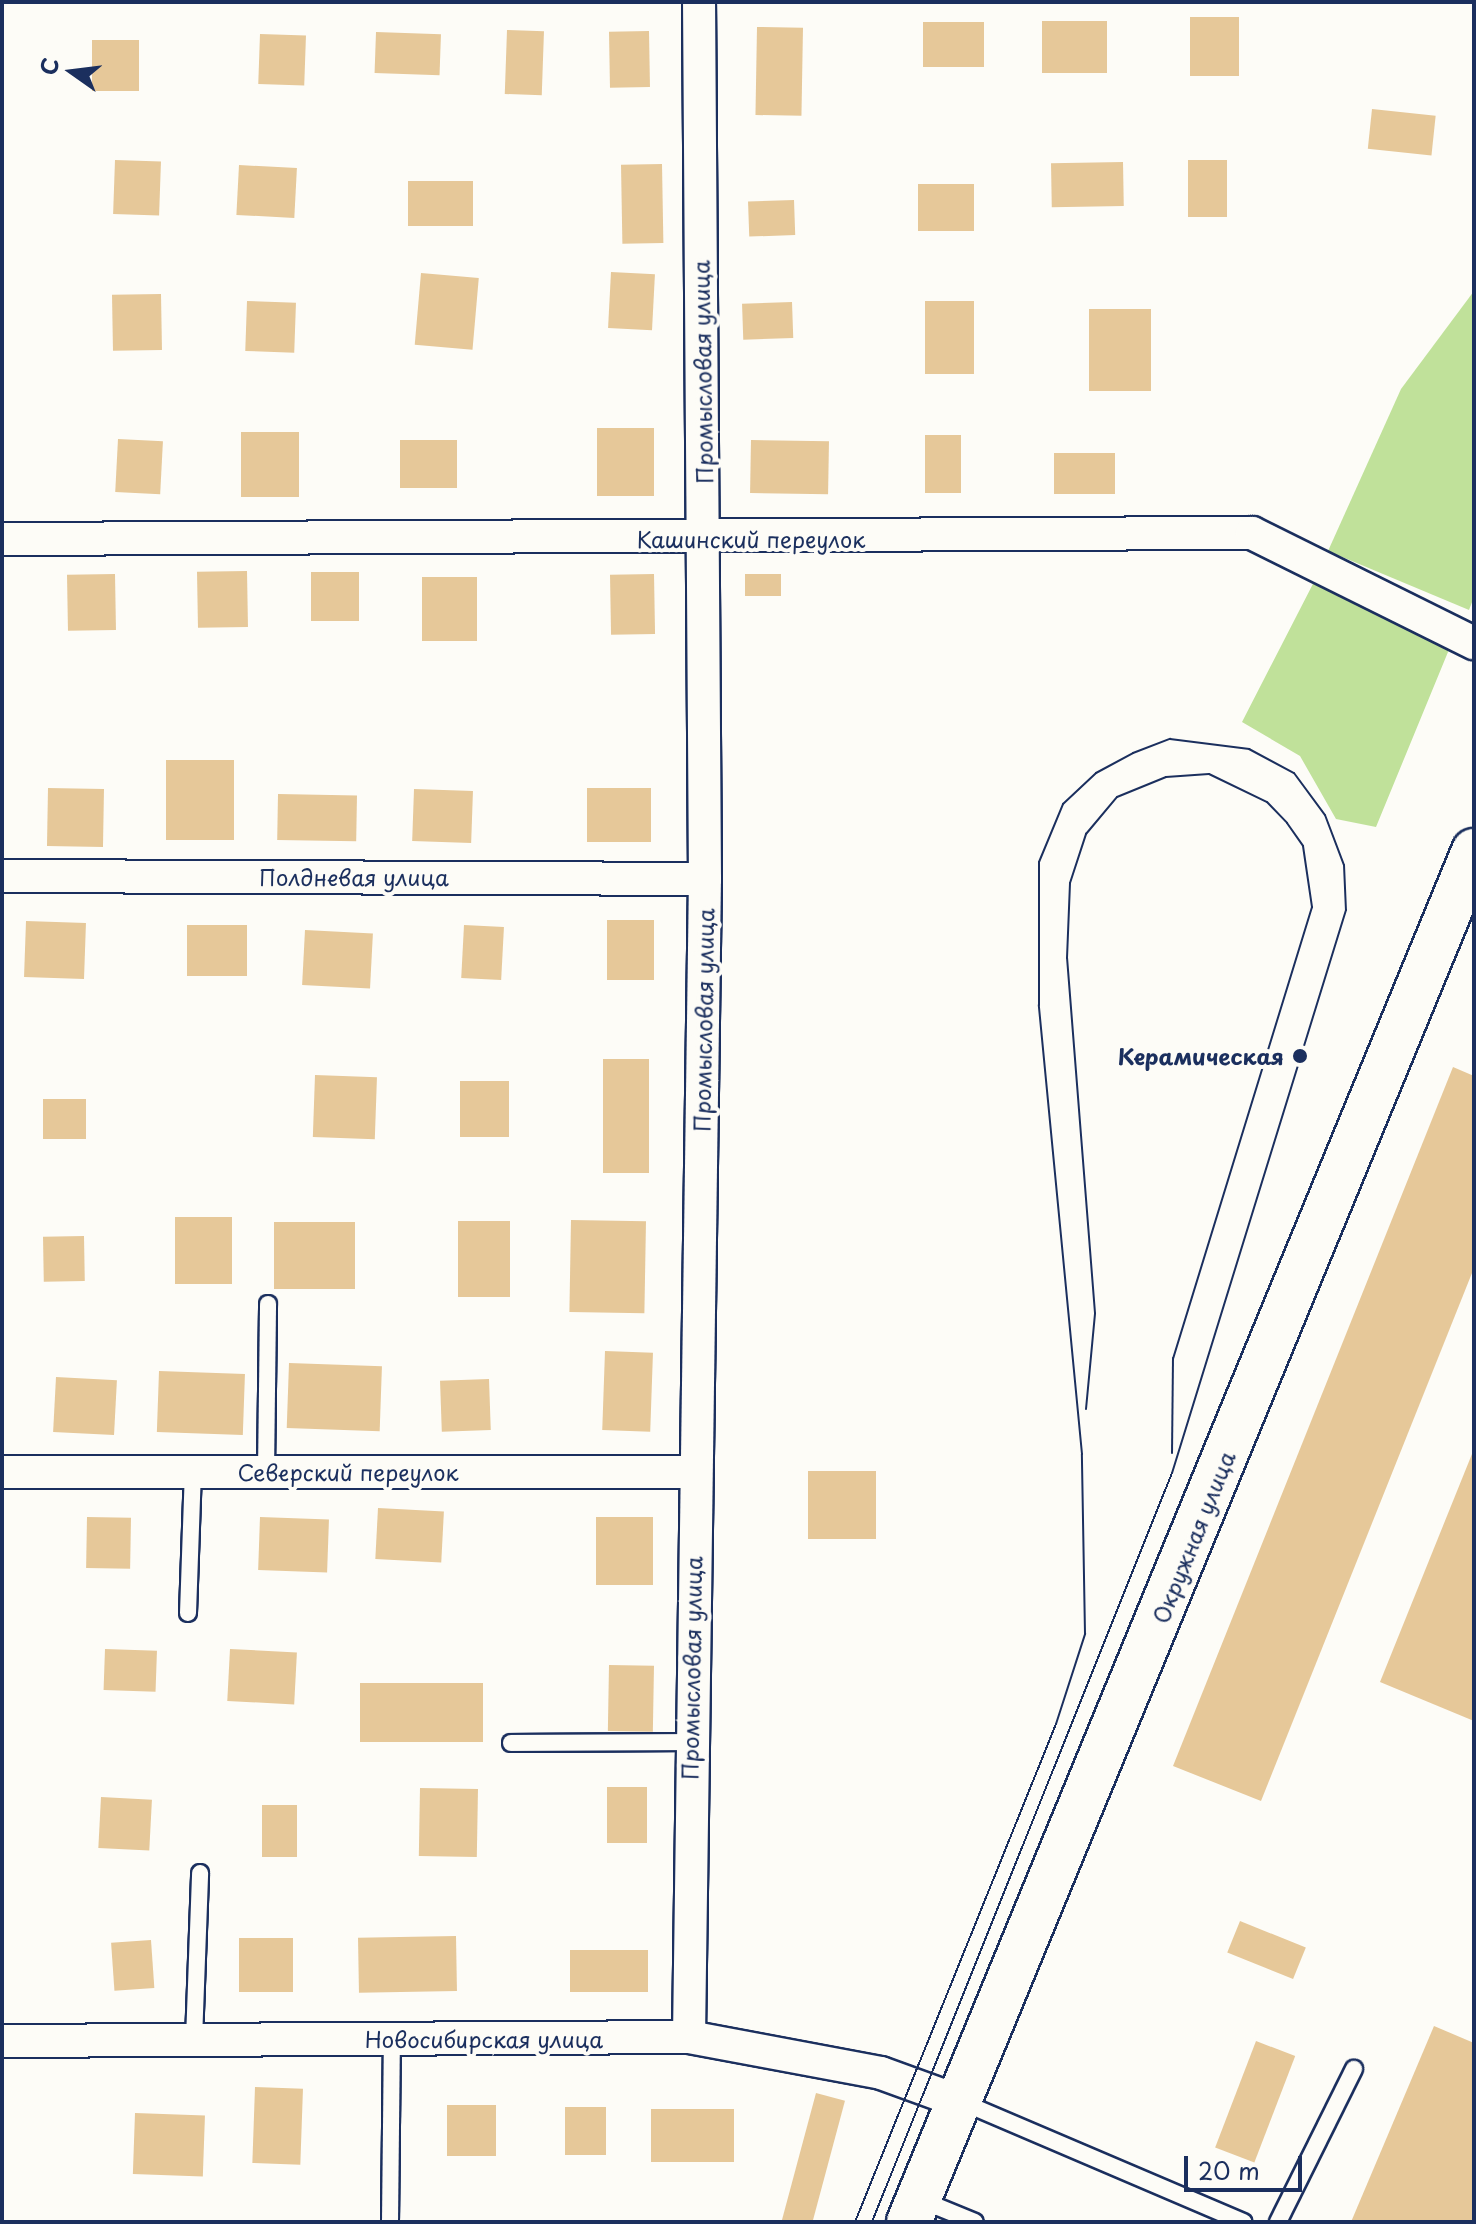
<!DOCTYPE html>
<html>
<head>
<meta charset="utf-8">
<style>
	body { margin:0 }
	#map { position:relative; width:1476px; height:2224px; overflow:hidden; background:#fdfcf7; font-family:"Playpen Sans",sans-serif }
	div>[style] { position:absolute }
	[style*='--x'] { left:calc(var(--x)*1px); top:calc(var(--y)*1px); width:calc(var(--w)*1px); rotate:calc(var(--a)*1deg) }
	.green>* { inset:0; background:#c0e19a }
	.building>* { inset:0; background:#e6c899; transform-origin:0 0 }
	.roads { filter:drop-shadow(2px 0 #1b2f5e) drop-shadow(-2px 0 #1b2f5e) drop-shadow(0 2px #1b2f5e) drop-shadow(0 -2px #1b2f5e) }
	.service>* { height:16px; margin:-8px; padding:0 8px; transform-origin:8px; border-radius:8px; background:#fdfcf7 }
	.minor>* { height:32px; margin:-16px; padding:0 16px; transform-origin:16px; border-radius:16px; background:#fdfcf7 }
	.secondary>* { height:44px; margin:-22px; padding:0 22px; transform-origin:22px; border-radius:22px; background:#fdfcf7 }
	.tram>* { height:2px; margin:-1px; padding:0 1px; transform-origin:1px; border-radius:1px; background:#1b2f5e }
	.dots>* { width:22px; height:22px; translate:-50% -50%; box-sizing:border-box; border:4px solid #fdfcf7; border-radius:50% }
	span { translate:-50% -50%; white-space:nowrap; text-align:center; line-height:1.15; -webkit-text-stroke:8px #fdfcf7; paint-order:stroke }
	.street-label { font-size:22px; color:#1b2f5e }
	.poi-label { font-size:22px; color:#1b2f5e; font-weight:700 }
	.right { translate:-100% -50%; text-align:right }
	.frame { position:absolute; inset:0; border:4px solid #1b2f5e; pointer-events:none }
	.north { position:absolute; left:32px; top:32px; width:80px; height:80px; -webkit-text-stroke:6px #fdfcf7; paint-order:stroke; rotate:284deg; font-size:22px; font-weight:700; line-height:32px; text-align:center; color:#1b2f5e }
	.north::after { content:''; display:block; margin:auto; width:28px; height:36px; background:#1b2f5e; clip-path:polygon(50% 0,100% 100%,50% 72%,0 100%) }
	.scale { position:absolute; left:1184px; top:2156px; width:118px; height:36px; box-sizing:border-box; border:4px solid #1b2f5e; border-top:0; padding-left:10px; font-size:24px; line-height:28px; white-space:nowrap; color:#1b2f5e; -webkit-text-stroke:6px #fdfcf7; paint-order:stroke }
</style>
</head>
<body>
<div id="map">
	<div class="green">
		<div style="clip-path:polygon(1474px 291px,1474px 597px,1469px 610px,1328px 551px,1401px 389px)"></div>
		<div style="clip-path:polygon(1316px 578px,1455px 635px,1376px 827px,1336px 819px,1300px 756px,1242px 722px)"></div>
	</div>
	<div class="building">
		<div style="left:1190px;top:17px;width:49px;height:59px"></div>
		<div style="left:1042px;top:21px;width:65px;height:52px"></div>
		<div style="left:984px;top:22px;width:45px;height:61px;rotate:90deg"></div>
		<div style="left:757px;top:27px;width:46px;height:88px;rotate:1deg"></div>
		<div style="left:507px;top:30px;width:37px;height:64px;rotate:2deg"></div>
		<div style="left:649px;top:31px;width:56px;height:40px;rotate:89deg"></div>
		<div style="left:376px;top:32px;width:65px;height:41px;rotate:2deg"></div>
		<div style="left:260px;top:34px;width:46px;height:50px;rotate:2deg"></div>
		<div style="left:92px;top:40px;width:47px;height:51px"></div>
		<div style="left:1372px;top:109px;width:64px;height:40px;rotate:6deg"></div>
		<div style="left:115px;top:160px;width:46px;height:54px;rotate:2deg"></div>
		<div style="left:1188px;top:160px;width:39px;height:57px"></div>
		<div style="left:1123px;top:162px;width:44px;height:72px;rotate:89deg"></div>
		<div style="left:662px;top:164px;width:79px;height:41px;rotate:89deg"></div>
		<div style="left:239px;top:165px;width:58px;height:50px;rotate:3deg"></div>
		<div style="left:473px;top:181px;width:45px;height:65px;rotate:90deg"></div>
		<div style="left:918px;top:184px;width:56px;height:47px"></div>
		<div style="left:794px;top:200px;width:35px;height:46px;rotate:88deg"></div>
		<div style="left:611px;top:272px;width:44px;height:56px;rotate:3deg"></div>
		<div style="left:421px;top:273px;width:58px;height:72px;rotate:5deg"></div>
		<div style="left:161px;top:294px;width:56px;height:49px;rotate:89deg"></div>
		<div style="left:247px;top:301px;width:49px;height:50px;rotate:2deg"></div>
		<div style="left:925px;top:301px;width:49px;height:73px"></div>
		<div style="left:792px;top:302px;width:36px;height:50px;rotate:88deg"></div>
		<div style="left:1089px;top:309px;width:62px;height:82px"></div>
		<div style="left:597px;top:428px;width:57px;height:68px"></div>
		<div style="left:241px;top:432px;width:58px;height:65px"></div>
		<div style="left:925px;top:435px;width:36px;height:58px"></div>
		<div style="left:118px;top:439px;width:45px;height:53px;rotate:3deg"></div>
		<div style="left:400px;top:440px;width:57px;height:48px"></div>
		<div style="left:751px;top:440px;width:78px;height:53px;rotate:1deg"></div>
		<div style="left:1115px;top:453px;width:41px;height:61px;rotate:90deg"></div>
		<div style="left:247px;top:571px;width:56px;height:50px;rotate:89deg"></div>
		<div style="left:311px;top:572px;width:48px;height:49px"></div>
		<div style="left:115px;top:574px;width:56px;height:48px;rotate:89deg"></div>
		<div style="left:654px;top:574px;width:60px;height:44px;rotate:89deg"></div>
		<div style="left:781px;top:574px;width:22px;height:36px;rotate:90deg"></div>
		<div style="left:422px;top:577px;width:55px;height:64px"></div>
		<div style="left:166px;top:760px;width:68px;height:80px"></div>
		<div style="left:48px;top:788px;width:56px;height:58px;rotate:1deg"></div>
		<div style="left:587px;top:788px;width:64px;height:54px"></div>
		<div style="left:414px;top:789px;width:59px;height:52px;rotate:2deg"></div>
		<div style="left:278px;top:794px;width:79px;height:46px;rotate:1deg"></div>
		<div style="left:607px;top:920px;width:47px;height:60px"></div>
		<div style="left:26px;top:921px;width:60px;height:56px;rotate:2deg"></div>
		<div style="left:247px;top:925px;width:51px;height:60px;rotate:90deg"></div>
		<div style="left:464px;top:925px;width:40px;height:53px;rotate:3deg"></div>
		<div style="left:305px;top:930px;width:68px;height:55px;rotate:3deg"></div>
		<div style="left:603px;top:1059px;width:46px;height:114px"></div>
		<div style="clip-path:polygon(1453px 1067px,1474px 1076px,1474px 1268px,1261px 1801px,1173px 1766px)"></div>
		<div style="left:315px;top:1075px;width:62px;height:62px;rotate:2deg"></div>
		<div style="left:460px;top:1081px;width:49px;height:56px"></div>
		<div style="left:43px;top:1099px;width:43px;height:40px"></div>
		<div style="left:175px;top:1217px;width:57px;height:67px"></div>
		<div style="left:571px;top:1220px;width:75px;height:92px;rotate:1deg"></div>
		<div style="left:458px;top:1221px;width:52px;height:76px"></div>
		<div style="left:355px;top:1222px;width:67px;height:81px;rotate:90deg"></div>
		<div style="left:84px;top:1236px;width:45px;height:41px;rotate:89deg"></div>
		<div style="left:605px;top:1351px;width:48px;height:79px;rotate:2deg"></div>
		<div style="left:289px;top:1363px;width:93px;height:65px;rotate:2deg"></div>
		<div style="left:159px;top:1371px;width:86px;height:61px;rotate:2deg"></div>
		<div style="left:56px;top:1377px;width:61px;height:55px;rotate:3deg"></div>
		<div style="left:489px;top:1379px;width:51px;height:49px;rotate:88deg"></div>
		<div style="clip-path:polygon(1474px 1449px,1474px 1721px,1380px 1682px)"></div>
		<div style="left:808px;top:1471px;width:68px;height:68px"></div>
		<div style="left:378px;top:1508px;width:66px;height:51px;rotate:3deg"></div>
		<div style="left:87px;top:1517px;width:44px;height:51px;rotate:1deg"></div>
		<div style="left:260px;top:1517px;width:69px;height:53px;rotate:2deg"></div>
		<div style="left:596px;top:1517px;width:57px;height:68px"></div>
		<div style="left:105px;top:1649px;width:52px;height:41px;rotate:2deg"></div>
		<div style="left:230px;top:1649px;width:67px;height:52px;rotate:3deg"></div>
		<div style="left:609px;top:1665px;width:45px;height:66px;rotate:1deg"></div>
		<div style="left:483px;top:1683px;width:59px;height:123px;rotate:90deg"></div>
		<div style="left:607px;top:1787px;width:40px;height:56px"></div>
		<div style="left:420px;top:1788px;width:58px;height:68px;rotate:1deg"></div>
		<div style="left:101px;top:1797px;width:51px;height:51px;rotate:3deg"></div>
		<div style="left:262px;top:1805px;width:35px;height:52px"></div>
		<div style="left:1240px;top:1921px;width:71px;height:34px;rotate:22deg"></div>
		<div style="left:456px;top:1936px;width:55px;height:98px;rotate:89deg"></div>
		<div style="left:239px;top:1938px;width:54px;height:54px"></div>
		<div style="left:151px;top:1940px;width:48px;height:40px;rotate:86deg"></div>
		<div style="left:648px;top:1950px;width:42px;height:78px;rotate:90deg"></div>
		<div style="clip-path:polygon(1434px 2026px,1474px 2043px,1474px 2222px,1351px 2222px)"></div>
		<div style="left:1256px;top:2041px;width:42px;height:114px;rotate:21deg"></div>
		<div style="left:255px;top:2087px;width:48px;height:76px;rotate:2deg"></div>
		<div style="left:816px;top:2093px;width:30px;height:133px;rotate:15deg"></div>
		<div style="left:447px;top:2105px;width:49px;height:51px"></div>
		<div style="left:565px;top:2107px;width:41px;height:48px"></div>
		<div style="left:734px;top:2109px;width:53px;height:83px;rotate:90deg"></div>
		<div style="left:135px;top:2113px;width:70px;height:61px;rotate:2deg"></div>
	</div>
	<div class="roads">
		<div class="service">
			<div style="--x:266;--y:1472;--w:168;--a:-89.3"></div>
			<div style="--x:188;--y:1613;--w:140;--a:-88"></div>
			<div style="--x:511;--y:1743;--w:179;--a:-0.3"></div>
			<div style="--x:194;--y:2040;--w:167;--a:-87.9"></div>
			<div style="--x:962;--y:2102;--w:306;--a:23.1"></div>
			<div style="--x:921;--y:2200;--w:58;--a:22.2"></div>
			<div style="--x:390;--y:2222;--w:182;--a:-89.4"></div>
			<div style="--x:1278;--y:2222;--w:171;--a:-63.6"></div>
		</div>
		<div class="minor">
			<div style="--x:2;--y:539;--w:1250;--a:-0.28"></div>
			<div style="--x:1252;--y:533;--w:248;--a:26.4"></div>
			<div style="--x:2;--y:876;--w:703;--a:0.24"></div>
			<div style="--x:2;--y:1472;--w:692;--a:0"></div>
			<div style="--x:689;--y:2037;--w:1158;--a:-89.21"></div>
			<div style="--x:705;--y:879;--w:877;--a:-90.39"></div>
			<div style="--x:2;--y:2041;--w:687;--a:-0.33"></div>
			<div style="--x:689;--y:2037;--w:195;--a:10.6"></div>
			<div style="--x:881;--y:2073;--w:82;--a:20"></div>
		</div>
		<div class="secondary">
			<div style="--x:909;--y:2222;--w:1483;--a:-67.6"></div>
		</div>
	</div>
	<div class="tram">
		<div style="--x:1086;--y:1409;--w:96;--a:-84.6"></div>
		<div style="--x:1095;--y:1313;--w:356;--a:-94.5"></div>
		<div style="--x:1067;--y:958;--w:75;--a:-87.7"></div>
		<div style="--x:1070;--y:883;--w:52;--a:-71.9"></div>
		<div style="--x:1086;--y:834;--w:48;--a:-50"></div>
		<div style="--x:1117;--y:797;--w:53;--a:-22.2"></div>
		<div style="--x:1166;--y:777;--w:43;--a:-4"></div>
		<div style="--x:1209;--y:774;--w:64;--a:25.8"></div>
		<div style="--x:1267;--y:802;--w:29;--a:46"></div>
		<div style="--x:1287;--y:823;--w:28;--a:55"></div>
		<div style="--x:1303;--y:846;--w:62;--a:81.6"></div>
		<div style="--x:1312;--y:907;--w:472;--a:107.1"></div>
		<div style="--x:1173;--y:1358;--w:95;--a:90.6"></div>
		<div style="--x:855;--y:2222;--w:537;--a:-68.02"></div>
		<div style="--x:1056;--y:1724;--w:95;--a:-72.1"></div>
		<div style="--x:1085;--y:1634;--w:180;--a:-91"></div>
		<div style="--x:1082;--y:1454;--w:451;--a:-95.5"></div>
		<div style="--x:1039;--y:1005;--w:143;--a:-90"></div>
		<div style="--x:1039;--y:862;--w:63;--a:-67.5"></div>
		<div style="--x:1063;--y:804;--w:45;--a:-43.2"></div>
		<div style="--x:1096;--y:773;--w:42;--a:-28.4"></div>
		<div style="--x:1133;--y:753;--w:40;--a:-21"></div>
		<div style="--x:1170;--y:739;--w:80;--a:7.2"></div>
		<div style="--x:1249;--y:749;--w:51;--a:28.1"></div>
		<div style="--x:1294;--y:773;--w:52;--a:53.6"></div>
		<div style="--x:1325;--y:815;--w:53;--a:69.2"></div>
		<div style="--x:1344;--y:865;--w:45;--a:87.5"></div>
		<div style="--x:1346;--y:910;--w:589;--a:107.17"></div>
		<div style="--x:1172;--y:1473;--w:807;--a:111.83"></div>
	</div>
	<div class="dots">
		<div style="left:1300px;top:1056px;background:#1b2f5e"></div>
	</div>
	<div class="street-label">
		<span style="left:702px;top:372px;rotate:-91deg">Промысловая улица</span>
		<span style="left:751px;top:539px">Кашинский переулок</span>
		<span style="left:354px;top:877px">Полдневая улица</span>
		<span style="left:703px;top:1020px;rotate:-89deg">Промысловая улица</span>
		<span style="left:348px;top:1472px">Северский переулок</span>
		<span style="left:1193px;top:1537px;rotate:-68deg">Окружная улица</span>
		<span style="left:691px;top:1668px;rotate:-89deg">Промысловая улица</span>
		<span style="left:484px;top:2039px">Новосибирская улица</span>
	</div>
	<div class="poi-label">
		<span class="right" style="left:1284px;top:1056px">Керамическая</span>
	</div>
	<div class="frame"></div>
	<div class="north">С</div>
	<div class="scale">20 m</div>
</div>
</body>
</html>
